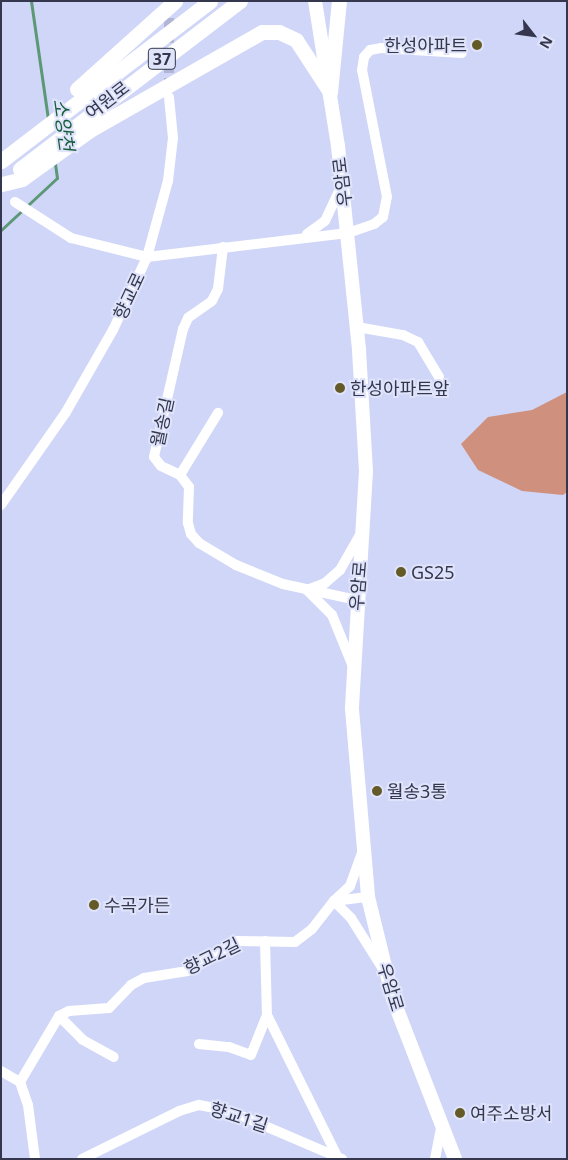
<!DOCTYPE html>
<html>
<head>
<meta charset="utf-8">
<style>
	body { margin:0 }
	#map { position:relative; width:568px; height:1160px; overflow:hidden; background:#d0d6f8; font-family:"Noto Sans","Noto Sans KR",sans-serif }
	div>[style] { position:absolute }
	[style*='--x'] { left:calc(var(--x)*1px); top:calc(var(--y)*1px); width:calc(var(--w)*1px); rotate:calc(var(--a)*1deg) }
	.forest>* { inset:0; background:#cf917d }
	.stream>* { height:3px; margin:-1.5px; padding:0 1.5px; transform-origin:1.5px; border-radius:1.5px; background:#5c9876 }
	.minor-tunnel>* { height:10px; margin-top:-5px; transform-origin:0; background:repeating-linear-gradient(90deg,#b1b6d6 0 10px,transparent 0 15px) }
	.minor>* { height:10px; margin:-5px; padding:0 5px; transform-origin:5px; border-radius:5px; background:#fff }
	.major>* { height:14px; margin:-7px; padding:0 7px; transform-origin:7px; border-radius:7px; background:#fff }
	.highway>* { height:15px; margin:-7.5px; padding:0 7.5px; transform-origin:7.5px; border-radius:7.5px; background:#fff }
	.dots>* { width:14px; height:14px; translate:-50% -50%; box-sizing:border-box; border:2px solid #e0e4fb; border-radius:50% }
	span { translate:-50% -50%; white-space:nowrap; text-align:center; line-height:1.15; -webkit-text-stroke:4px #e0e4fb; paint-order:stroke }
	.shield-label span { padding:1px 4px; background:#e0e4fb; border:1px solid; border-radius:4px; -webkit-text-stroke-width:0 }
	.shield-label { font-size:16px; color:#34374d; font-weight:700 }
	.poi-label { font-size:18px; color:#34374d }
	.right { translate:-100% -50%; text-align:right }
	.left { translate:0 -50%; text-align:left }
	.street-label { font-size:18px; color:#34374d }
	.water-label { font-size:19px; color:#175e3d; font-style:italic }
	.frame { position:absolute; inset:0; border:2px solid #34374d; pointer-events:none }
	.north { position:absolute; left:508px; top:10px; width:50px; height:50px; -webkit-text-stroke:4px #e0e4fb; paint-order:stroke; rotate:120deg; font-size:14px; font-weight:700; line-height:20px; text-align:center; color:#34374d }
	.north::after { content:''; display:block; margin:auto; width:18px; height:22px; background:#34374d; clip-path:polygon(50% 0,100% 100%,50% 72%,0 100%) }
</style>
</head>
<body>
<div id="map">
	<div class="forest">
		<div style="clip-path:polygon(567px 392px,567px 492px,563px 495px,522px 491px,478px 470px,461px 444px,488px 417px,532px 410px)"></div>
	</div>
	<div class="stream">
		<div style="--x:31;--y:1;--w:119;--a:81.8"></div>
		<div style="--x:1;--y:230;--w:76;--a:-42.9"></div>
		<div style="--x:57;--y:178;--w:15;--a:-98"></div>
	</div>
	<div class="minor-tunnel">
		<div style="--x:169;--y:3;--w:86;--a:90"></div>
	</div>
	<div class="minor">
		<div style="--x:15;--y:202;--w:67;--a:32.7"></div>
		<div style="--x:71;--y:238;--w:78;--a:14"></div>
		<div style="--x:147;--y:257;--w:79;--a:-74.6"></div>
		<div style="--x:168;--y:181;--w:43;--a:-83.4"></div>
		<div style="--x:173;--y:138;--w:41;--a:-95.6"></div>
		<div style="--x:307;--y:234;--w:22;--a:-36"></div>
		<div style="--x:325;--y:221;--w:38;--a:-65"></div>
		<div style="--x:223;--y:247;--w:42;--a:96.8"></div>
		<div style="--x:218;--y:289;--w:13;--a:117"></div>
		<div style="--x:212;--y:301;--w:29;--a:145"></div>
		<div style="--x:188;--y:318;--w:12;--a:114"></div>
		<div style="--x:183;--y:329;--w:131;--a:102.8"></div>
		<div style="--x:154;--y:457;--w:11;--a:52"></div>
		<div style="--x:161;--y:466;--w:21;--a:25"></div>
		<div style="--x:180;--y:475;--w:15;--a:53"></div>
		<div style="--x:189;--y:487;--w:36;--a:92"></div>
		<div style="--x:188;--y:523;--w:11;--a:75"></div>
		<div style="--x:191;--y:534;--w:12;--a:48"></div>
		<div style="--x:199;--y:543;--w:43;--a:30.7"></div>
		<div style="--x:236;--y:565;--w:51;--a:22"></div>
		<div style="--x:283;--y:584;--w:76;--a:12.2"></div>
		<div style="--x:357;--y:327;--w:47;--a:9.9"></div>
		<div style="--x:403;--y:335;--w:17;--a:25"></div>
		<div style="--x:418;--y:342;--w:41;--a:59"></div>
		<div style="--x:180;--y:475;--w:73;--a:-58.5"></div>
		<div style="--x:1;--y:505;--w:113;--a:-55"></div>
		<div style="--x:66;--y:412;--w:95;--a:-60.2"></div>
		<div style="--x:113;--y:330;--w:81;--a:-65"></div>
		<div style="--x:147;--y:257;--w:202;--a:-6.8"></div>
		<div style="--x:348;--y:233;--w:28;--a:-19"></div>
		<div style="--x:374;--y:224;--w:11;--a:-38"></div>
		<div style="--x:383;--y:217;--w:20;--a:-79"></div>
		<div style="--x:387;--y:197;--w:129;--a:-101.1"></div>
		<div style="--x:362;--y:70;--w:13;--a:-81"></div>
		<div style="--x:364;--y:57;--w:9;--a:-49"></div>
		<div style="--x:370;--y:50;--w:11;--a:-10"></div>
		<div style="--x:381;--y:48;--w:81;--a:3.5"></div>
		<div style="--x:352;--y:664;--w:53;--a:-112.2"></div>
		<div style="--x:332;--y:615;--w:35;--a:-135"></div>
		<div style="--x:307;--y:590;--w:19;--a:-21"></div>
		<div style="--x:325;--y:583;--w:20;--a:-41"></div>
		<div style="--x:340;--y:570;--w:40;--a:-60.3"></div>
		<div style="--x:362;--y:853;--w:35;--a:110"></div>
		<div style="--x:350;--y:886;--w:22;--a:137"></div>
		<div style="--x:334;--y:901;--w:24;--a:45"></div>
		<div style="--x:351;--y:918;--w:60;--a:57.9"></div>
		<div style="--x:265;--y:941;--w:74;--a:88.5"></div>
		<div style="--x:267;--y:1015;--w:157;--a:63.6"></div>
		<div style="--x:59;--y:1016;--w:34;--a:45"></div>
		<div style="--x:83;--y:1040;--w:35;--a:29"></div>
		<div style="--x:199;--y:1044;--w:30;--a:6"></div>
		<div style="--x:229;--y:1047;--w:23;--a:20"></div>
		<div style="--x:251;--y:1055;--w:43;--a:-68.2"></div>
		<div style="--x:1;--y:1071;--w:22;--a:30"></div>
		<div style="--x:20;--y:1082;--w:77;--a:-59.4"></div>
		<div style="--x:59;--y:1016;--w:11;--a:-27"></div>
		<div style="--x:69;--y:1011;--w:40;--a:-4.3"></div>
		<div style="--x:109;--y:1008;--w:32;--a:-46"></div>
		<div style="--x:131;--y:985;--w:15;--a:-28"></div>
		<div style="--x:144;--y:978;--w:44;--a:-9.2"></div>
		<div style="--x:187;--y:971;--w:57;--a:-31.5"></div>
		<div style="--x:236;--y:941;--w:59;--a:1"></div>
		<div style="--x:295;--y:942;--w:21;--a:-37"></div>
		<div style="--x:312;--y:929;--w:36;--a:-52"></div>
		<div style="--x:334;--y:901;--w:34;--a:-7"></div>
		<div style="--x:20;--y:1082;--w:24;--a:71"></div>
		<div style="--x:28;--y:1105;--w:54;--a:82.6"></div>
		<div style="--x:82;--y:1159;--w:108;--a:-26.3"></div>
		<div style="--x:179;--y:1111;--w:21;--a:-17"></div>
		<div style="--x:199;--y:1105;--w:32;--a:11"></div>
		<div style="--x:230;--y:1111;--w:122;--a:23.2"></div>
		<div style="--x:435;--y:1159;--w:32;--a:-79"></div>
	</div>
	<div class="major">
		<div style="--x:315;--y:1;--w:147;--a:81"></div>
		<div style="--x:338;--y:146;--w:205;--a:84.1"></div>
		<div style="--x:359;--y:350;--w:121;--a:86.7"></div>
		<div style="--x:366;--y:471;--w:238;--a:93.4"></div>
		<div style="--x:352;--y:709;--w:189;--a:85.1"></div>
		<div style="--x:368;--y:897;--w:105;--a:76.2"></div>
		<div style="--x:393;--y:999;--w:172;--a:68.8"></div>
	</div>
	<div class="highway">
		<div style="--x:77;--y:89;--w:132;--a:-41.9"></div>
		<div style="--x:330;--y:92;--w:91;--a:-84.4"></div>
		<div style="--x:1;--y:161;--w:263;--a:-37.4"></div>
		<div style="--x:20;--y:169;--w:277;--a:-37.4"></div>
		<div style="--x:2;--y:184;--w:21;--a:-14"></div>
		<div style="--x:22;--y:179;--w:84;--a:-35.8"></div>
		<div style="--x:90;--y:130;--w:198;--a:-29.7"></div>
		<div style="--x:262;--y:32;--w:17;--a:0"></div>
		<div style="--x:279;--y:32;--w:19;--a:25"></div>
		<div style="--x:296;--y:40;--w:62;--a:56.8"></div>
	</div>
	<div class="dots">
		<div style="left:477px;top:45px;background:#645a27"></div>
		<div style="left:340px;top:388px;background:#645a27"></div>
		<div style="left:401px;top:572px;background:#645a27"></div>
		<div style="left:377px;top:791px;background:#645a27"></div>
		<div style="left:94px;top:905px;background:#645a27"></div>
		<div style="left:460px;top:1113px;background:#645a27"></div>
	</div>
	<div class="shield-label">
		<span style="left:162px;top:59px">37</span>
	</div>
	<div class="poi-label">
		<span class="right" style="left:467px;top:45px">한성아파트</span>
		<span class="left" style="left:350px;top:388px">한성아파트앞</span>
		<span class="left" style="left:411px;top:572px">GS25</span>
		<span class="left" style="left:387px;top:791px">월송3통</span>
		<span class="left" style="left:104px;top:905px">수곡가든</span>
		<span class="left" style="left:470px;top:1113px">여주소방서</span>
	</div>
	<div class="street-label">
		<span style="left:107px;top:100px;rotate:-37deg">여원로</span>
		<span style="left:342px;top:182px;rotate:-97deg">우암로</span>
		<span style="left:129px;top:296px;rotate:-65deg">향교로</span>
		<span style="left:162px;top:422px;rotate:-78deg">월송길</span>
		<span style="left:358px;top:586px;rotate:-85deg">우암로</span>
		<span style="left:212px;top:956px;rotate:-26deg">향교2길</span>
		<span style="left:391px;top:987px;rotate:73deg">우암로</span>
		<span style="left:239px;top:1117px;rotate:18deg">향교1길</span>
	</div>
	<div class="water-label">
		<span style="left:63px;top:125px;rotate:82deg">소양천</span>
	</div>
	<div class="frame"></div>
	<div class="north">N</div>
</div>
</body>
</html>
